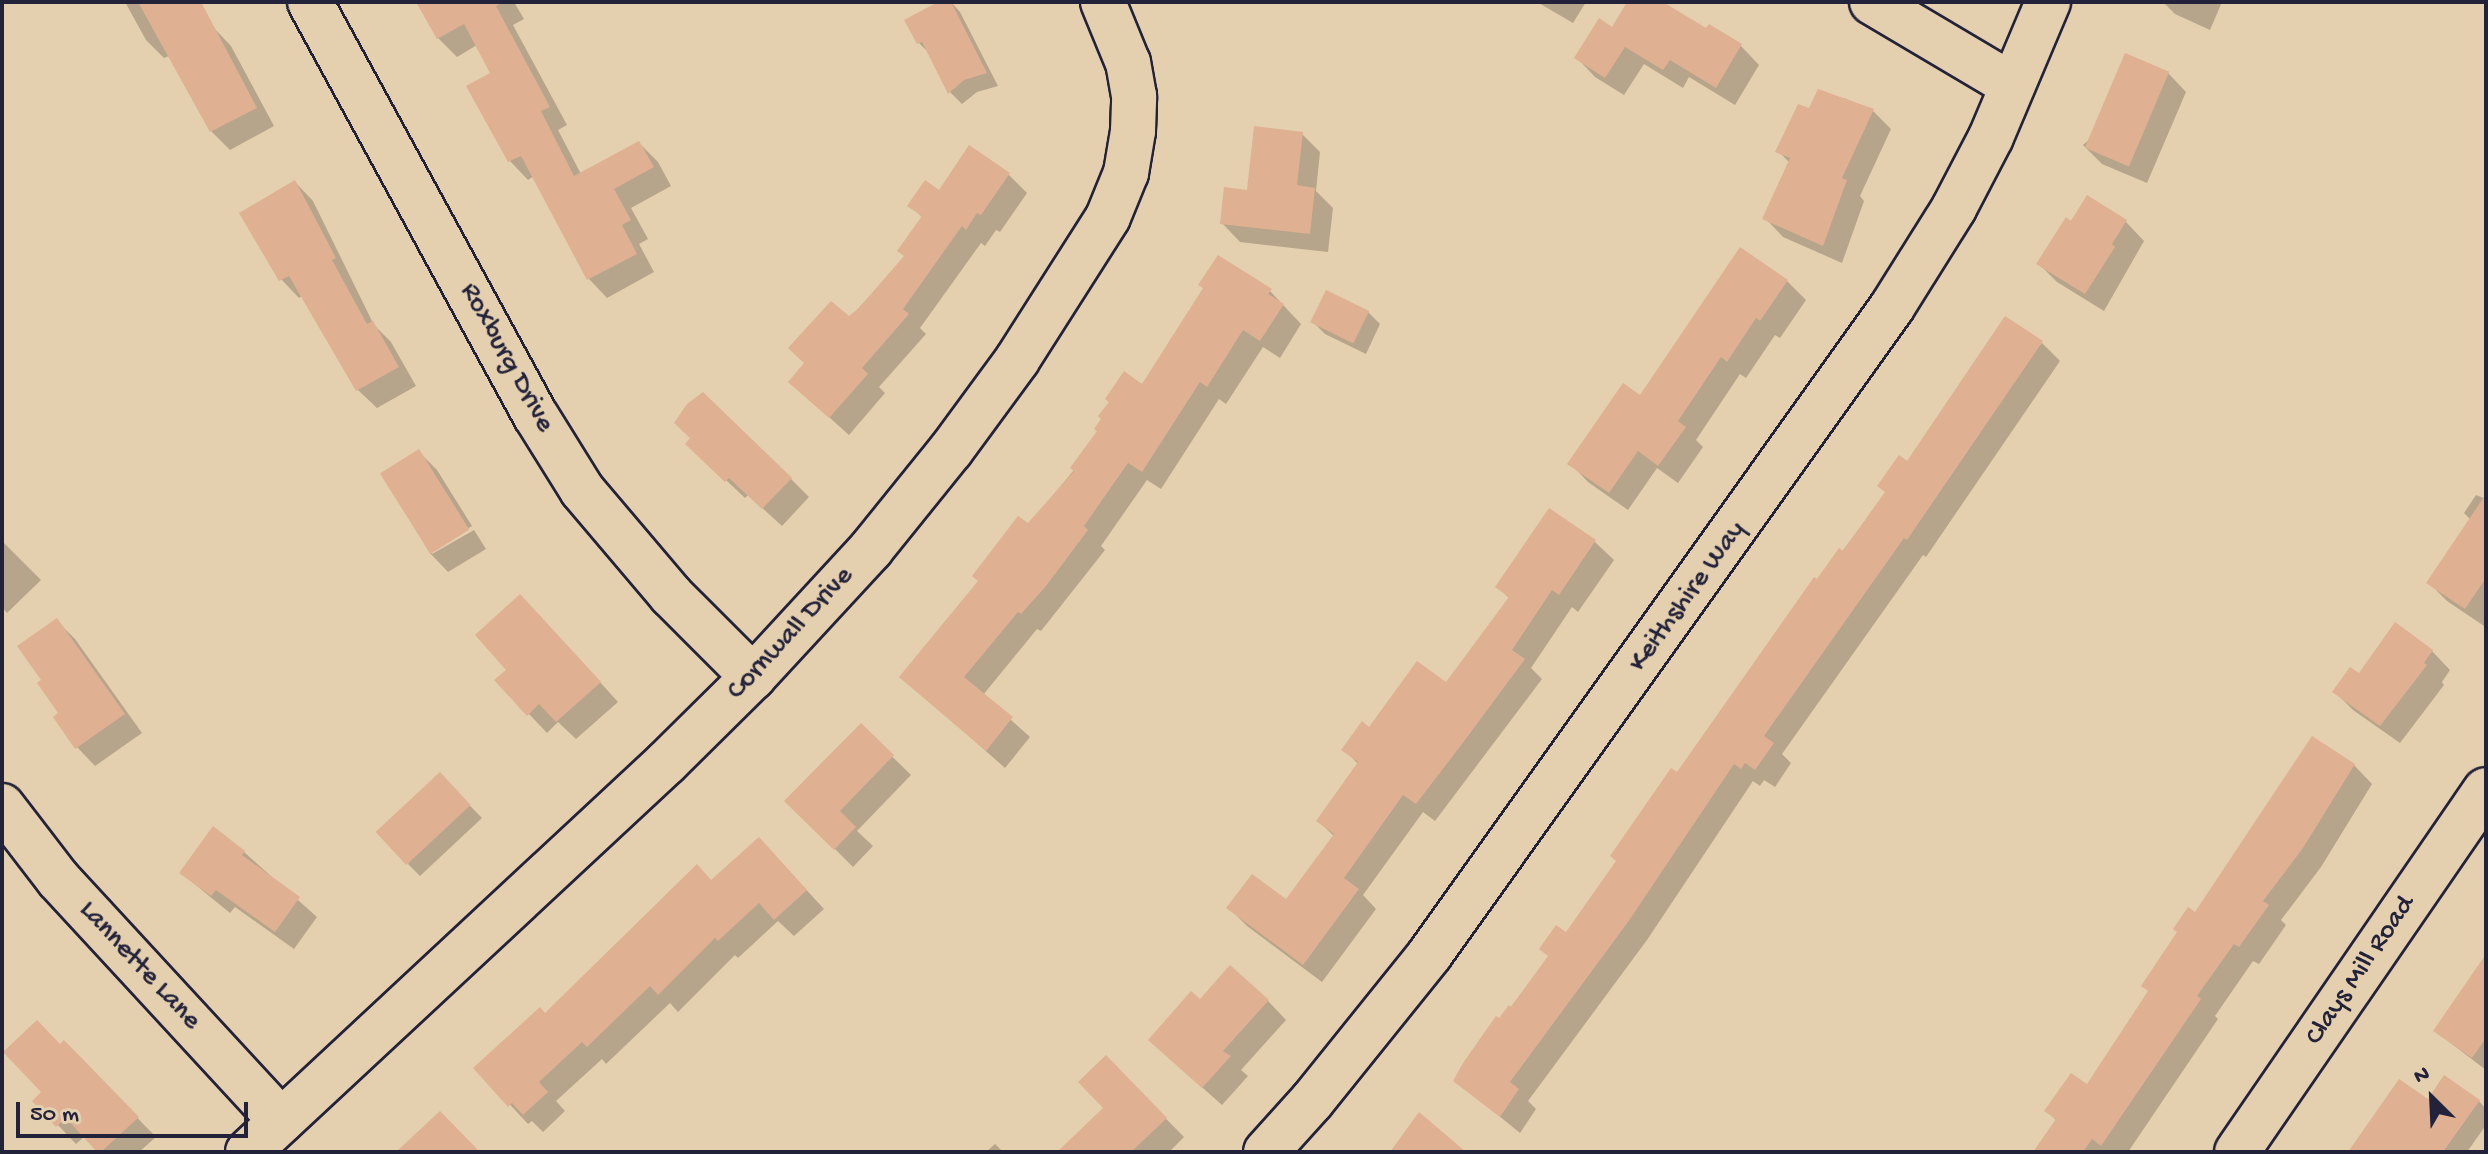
<!DOCTYPE html>
<html>
<head>
<meta charset="utf-8">
<style>
	body { margin:0 }
	#map { position:relative; width:2488px; height:1154px; overflow:hidden; background:#e4cfae; font-family:"Gochi Hand",sans-serif }
	div>[style] { position:absolute }
	[style*='--x'] { left:calc(var(--x)*1px); top:calc(var(--y)*1px); width:calc(var(--w)*1px); rotate:calc(var(--a)*1deg) }
	.shadow>* { inset:0; background:#0003 }
	.building>* { inset:0; background:#dfb091; transform-origin:0 0 }
	.roads { filter:drop-shadow(2px 0 #22223b) drop-shadow(-2px 0 #22223b) drop-shadow(0 2px #22223b) drop-shadow(0 -2px #22223b) }
	.minor>* { height:44px; margin:-22px; padding:0 22px; transform-origin:22px; border-radius:22px; background:#e4cfae }
	.major>* { height:44px; margin:-22px; padding:0 22px; transform-origin:22px; border-radius:22px; background:#e4cfae }
	span { translate:-50% -50%; white-space:nowrap; text-align:center; line-height:1.15; -webkit-text-stroke:7px #e4cfae; paint-order:stroke }
	.street-label { font-size:28px; color:#22223b }
	.frame { position:absolute; inset:0; border:4px solid #22223b; pointer-events:none }
	.north { position:absolute; left:2392px; top:1058px; width:80px; height:80px; -webkit-text-stroke:6px #e4cfae; paint-order:stroke; rotate:336deg; font-size:22px; font-weight:700; line-height:32px; text-align:center; color:#22223b }
	.north::after { content:''; display:block; margin:auto; width:28px; height:36px; background:#22223b; clip-path:polygon(50% 0,100% 100%,50% 72%,0 100%) }
	.scale { position:absolute; left:16px; top:1102px; width:232px; height:36px; box-sizing:border-box; border:4px solid #22223b; border-top:0; padding-left:10px; font-size:24px; line-height:28px; white-space:nowrap; color:#22223b; -webkit-text-stroke:6px #e4cfae; paint-order:stroke }
</style>
</head>
<body>
<div id="map">
	<div class="shadow">
		<div style="clip-path:polygon(125px 2px,198px 2px,213px 27px,231px 46px,274px 126px,230px 150px,211px 131px,171px 55px,164px 58px,146px 40px)"></div>
		<div style="clip-path:polygon(418px 2px,514px 2px,524px 19px,513px 25px,567px 125px,558px 130px,581px 174px,639px 143px,658px 162px,671px 186px,631px 208px,648px 239px,639px 244px,654px 272px,607px 298px,589px 279px,534px 176px,528px 180px,510px 161px,493px 74px,477px 45px,457px 57px,438px 38px)"></div>
		<div style="clip-path:polygon(943px 2px,951px 2px,960px 12px,998px 86px,977px 92px,962px 104px,950px 92px,930px 54px,919px 43px)"></div>
		<div style="clip-path:polygon(1537px 2px,1586px 2px,1573px 23px)"></div>
		<div style="clip-path:polygon(1630px 2px,1659px 2px,1706px 31px,1710px 27px,1741px 46px,1759px 65px,1735px 105px,1689px 77px,1683px 88px,1644px 64px,1624px 95px,1595px 77px,1577px 58px,1613px 29px)"></div>
		<div style="clip-path:polygon(2163px 2px,2222px 2px,2210px 30px,2175px 14px)"></div>
		<div style="clip-path:polygon(2168px 73px,2186px 92px,2147px 183px,2102px 164px,2083px 145px)"></div>
		<div style="clip-path:polygon(1844px 98px,1872px 110px,1891px 129px,1860px 196px,1864px 201px,1842px 263px,1783px 237px,1765px 218px,1790px 163px,1778px 151px,1810px 111px,1842px 102px)"></div>
		<div style="clip-path:polygon(1302px 134px,1320px 152px,1316px 191px,1333px 208px,1328px 252px,1240px 242px,1222px 223px)"></div>
		<div style="clip-path:polygon(1009px 175px,1027px 193px,1000px 232px,996px 230px,985px 246px,981px 243px,920px 328px,926px 334px,879px 387px,885px 393px,849px 435px,790px 382px,906px 257px,923px 218px,910px 205px,940px 193px)"></div>
		<div style="clip-path:polygon(295px 182px,313px 201px,374px 325px,391px 342px,416px 386px,377px 408px,358px 390px,302px 296px,299px 298px,281px 279px)"></div>
		<div style="clip-path:polygon(2088px 198px,2126px 222px,2144px 241px,2104px 311px,2057px 282px,2039px 264px)"></div>
		<div style="clip-path:polygon(1741px 250px,1787px 281px,1806px 300px,1780px 338px,1775px 335px,1746px 378px,1740px 374px,1696px 440px,1703px 447px,1678px 483px,1657px 468px,1628px 510px,1588px 482px,1570px 463px,1641px 398px)"></div>
		<div style="clip-path:polygon(1270px 291px,1301px 324px,1280px 358px,1263px 347px,1226px 404px,1219px 399px,1161px 489px,1147px 480px,1101px 546px,1105px 550px,1041px 631px,1037px 629px,983px 695px,1030px 737px,1005px 768px,902px 677px,1143px 387px)"></div>
		<div style="clip-path:polygon(1368px 312px,1380px 324px,1366px 354px,1325px 334px,1313px 322px)"></div>
		<div style="clip-path:polygon(2042px 343px,2060px 361px,1926px 557px,1923px 555px,1782px 754px,1791px 763px,1775px 787px,1764px 780px,1760px 786px,1753px 781px,1647px 940px,1528px 1101px,1536px 1109px,1520px 1133px,1455px 1080px,1566px 935px,1677px 775px,1907px 464px)"></div>
		<div style="clip-path:polygon(419px 452px,437px 470px,472px 526px,432px 550px,432px 554px,474px 530px,486px 549px,448px 572px,430px 553px,383px 473px)"></div>
		<div style="clip-path:polygon(707px 462px,791px 479px,809px 497px,782px 526px,748px 495px,745px 498px)"></div>
		<div style="clip-path:polygon(2476px 495px,2486px 499px,2484px 626px,2447px 601px,2429px 583px,2471px 520px,2464px 513px)"></div>
		<div style="clip-path:polygon(1550px 511px,1595px 542px,1614px 560px,1578px 612px,1572px 607px,1531px 668px,1542px 679px,1435px 821px,1423px 812px,1363px 895px,1376px 909px,1322px 982px,1247px 926px,1229px 908px,1287px 902px,1335px 837px,1318px 821px,1359px 765px,1344px 749px,1369px 729px,1447px 685px,1510px 599px,1498px 587px)"></div>
		<div style="clip-path:polygon(2px 541px,41px 580px,7px 613px,2px 607px)"></div>
		<div style="clip-path:polygon(539px 615px,618px 702px,576px 739px,558px 722px,547px 733px,497px 680px,508px 670px)"></div>
		<div style="clip-path:polygon(57px 621px,75px 639px,142px 733px,95px 766px,77px 747px,44px 681px)"></div>
		<div style="clip-path:polygon(2432px 651px,2450px 670px,2442px 682px,2444px 685px,2400px 743px,2353px 710px,2335px 692px,2359px 676px)"></div>
		<div style="clip-path:polygon(861px 726px,911px 775px,857px 831px,873px 846px,853px 867px,787px 801px)"></div>
		<div style="clip-path:polygon(2354px 765px,2372px 784px,2321px 867px,2281px 920px,2286px 925px,2259px 964px,2253px 961px,2215px 1016px,2218px 1019px,2128px 1152px,2036px 1152px,2057px 1121px,2047px 1111px,2088px 1087px,2196px 915px)"></div>
		<div style="clip-path:polygon(440px 775px,482px 818px,420px 876px,408px 864px)"></div>
		<div style="clip-path:polygon(244px 852px,317px 917px,294px 949px,235px 907px,230px 913px,181px 873px)"></div>
		<div style="clip-path:polygon(777px 858px,824px 909px,794px 936px,778px 921px,738px 958px,735px 955px,678px 1012px,670px 1003px,606px 1064px,602px 1059px,556px 1101px,565px 1111px,543px 1132px,532px 1121px,528px 1124px,476px 1068px,712px 882px)"></div>
		<div style="clip-path:polygon(2486px 957px,2486px 1070px,2435px 1031px)"></div>
		<div style="clip-path:polygon(1268px 1001px,1286px 1020px,1241px 1070px,1248px 1076px,1222px 1105px,1169px 1058px,1200px 1002px)"></div>
		<div style="clip-path:polygon(64px 1043px,156px 1137px,139px 1152px,100px 1152px,85px 1136px,76px 1144px,35px 1101px,44px 1092px)"></div>
		<div style="clip-path:polygon(1110px 1062px,1184px 1137px,1169px 1152px,1062px 1152px,1106px 1108px)"></div>
		<div style="clip-path:polygon(2479px 1101px,2486px 1109px,2486px 1125px,2467px 1152px,2349px 1152px,2428px 1102px)"></div>
		<div style="clip-path:polygon(995px 1144px,1003px 1152px,986px 1152px)"></div>
	</div>
	<div class="building">
		<div style="clip-path:polygon(138px 2px,201px 2px,257px 108px,210px 132px)"></div>
		<div style="clip-path:polygon(416px 2px,503px 2px,496px 6px,550px 107px,541px 111px,574px 176px,639px 141px,654px 167px,614px 189px,631px 220px,622px 225px,637px 254px,587px 280px,521px 156px,508px 162px,466px 86px,490px 73px,464px 24px,437px 39px)"></div>
		<div style="clip-path:polygon(938px 2px,951px 2px,987px 73px,964px 80px,948px 94px,922px 42px,917px 44px,904px 20px)"></div>
		<div style="clip-path:polygon(1627px 2px,1663px 2px,1706px 28px,1709px 24px,1742px 44px,1716px 88px,1670px 60px,1663px 70px,1625px 47px,1605px 78px,1574px 58px,1599px 18px,1612px 27px)"></div>
		<div style="left:2125px;top:53px;width:48px;height:103px;rotate:23deg"></div>
		<div style="clip-path:polygon(1818px 89px,1874px 109px,1842px 178px,1847px 180px,1823px 246px,1762px 219px,1790px 158px,1775px 152px,1798px 104px,1809px 108px)"></div>
		<div style="clip-path:polygon(1254px 126px,1303px 132px,1297px 185px,1315px 188px,1310px 234px,1220px 224px,1224px 187px,1247px 190px)"></div>
		<div style="clip-path:polygon(969px 145px,1010px 173px,981px 215px,977px 213px,966px 230px,962px 226px,903px 309px,909px 314px,862px 368px,868px 374px,829px 418px,788px 382px,804px 363px,788px 348px,831px 301px,849px 316px,859px 308px,904px 256px,897px 251px,922px 216px,907px 206px,925px 180px,939px 190px)"></div>
		<div style="clip-path:polygon(295px 180px,336px 258px,332px 260px,367px 324px,373px 321px,399px 367px,356px 391px,289px 276px,279px 281px,239px 213px)"></div>
		<div style="clip-path:polygon(2087px 195px,2127px 220px,2112px 244px,2115px 247px,2085px 294px,2036px 264px,2066px 217px,2071px 221px)"></div>
		<div style="clip-path:polygon(1740px 247px,1788px 280px,1760px 321px,1756px 318px,1727px 362px,1721px 357px,1678px 421px,1686px 427px,1658px 466px,1638px 451px,1609px 493px,1567px 464px,1623px 383px,1640px 395px)"></div>
		<div style="clip-path:polygon(1218px 255px,1272px 289px,1268px 294px,1284px 304px,1260px 341px,1243px 330px,1207px 387px,1200px 382px,1142px 472px,1128px 463px,1084px 526px,1088px 530px,1046px 586px,1021px 614px,1018px 612px,964px 677px,1013px 717px,986px 751px,899px 677px,978px 581px,972px 576px,1018px 516px,1028px 523px,1074px 471px,1070px 468px,1097px 431px,1094px 429px,1101px 419px,1098px 416px,1109px 402px,1105px 399px,1124px 371px,1142px 384px,1203px 288px,1198px 285px)"></div>
		<div style="left:1326px;top:290px;width:48px;height:36px;rotate:26deg"></div>
		<div style="clip-path:polygon(2005px 316px,2043px 341px,1907px 540px,1904px 538px,1764px 736px,1774px 743px,1755px 770px,1745px 763px,1741px 769px,1734px 764px,1628px 922px,1510px 1082px,1519px 1089px,1500px 1117px,1453px 1081px,1463px 1063px,1496px 1016px,1499px 1018px,1509px 1005px,1511px 1007px,1548px 956px,1539px 949px,1556px 925px,1566px 932px,1616px 861px,1610px 856px,1671px 768px,1677px 772px,1814px 577px,1817px 579px,1839px 548px,1843px 551px,1885px 492px,1877px 486px,1899px 455px,1907px 461px)"></div>
		<div style="clip-path:polygon(703px 392px,792px 478px,762px 509px,729px 478px,725px 482px,685px 444px,690px 438px,674px 423px,687px 404px)"></div>
		<div style="left:419px;top:449px;width:95px;height:46px;rotate:58deg"></div>
		<div style="clip-path:polygon(2486px 494px,2486px 578px,2465px 609px,2426px 583px)"></div>
		<div style="clip-path:polygon(1549px 508px,1596px 540px,1559px 595px,1552px 590px,1512px 650px,1525px 659px,1462px 744px,1416px 804px,1403px 795px,1344px 878px,1359px 889px,1303px 965px,1226px 908px,1252px 874px,1286px 899px,1334px 834px,1316px 821px,1358px 762px,1341px 750px,1362px 721px,1369px 727px,1417px 661px,1446px 682px,1509px 597px,1495px 587px)"></div>
		<div style="clip-path:polygon(520px 594px,601px 682px,556px 722px,539px 704px,527px 716px,494px 680px,506px 670px,475px 635px)"></div>
		<div style="clip-path:polygon(57px 618px,125px 714px,75px 749px,53px 717px,58px 713px,37px 683px,41px 680px,17px 646px)"></div>
		<div style="clip-path:polygon(2395px 622px,2433px 650px,2424px 663px,2427px 665px,2380px 726px,2332px 692px,2350px 667px,2359px 673px)"></div>
		<div style="clip-path:polygon(861px 723px,894px 755px,840px 811px,856px 827px,834px 850px,784px 801px)"></div>
		<div style="clip-path:polygon(2312px 736px,2355px 764px,2303px 848px,2263px 901px,2269px 905px,2239px 947px,2234px 944px,2197px 996px,2201px 999px,2101px 1146px,2092px 1139px,2083px 1152px,2033px 1152px,2056px 1119px,2044px 1111px,2071px 1073px,2087px 1084px,2148px 991px,2141px 986px,2177px 932px,2173px 929px,2188px 907px,2195px 912px)"></div>
		<div style="left:440px;top:772px;width:45px;height:88px;rotate:47deg"></div>
		<div style="clip-path:polygon(213px 826px,245px 851px,242px 855px,300px 897px,275px 932px,216px 890px,211px 896px,179px 873px)"></div>
		<div style="clip-path:polygon(759px 837px,807px 890px,774px 920px,759px 903px,718px 941px,715px 938px,658px 995px,650px 986px,587px 1047px,582px 1042px,539px 1082px,548px 1092px,523px 1115px,512px 1103px,508px 1107px,473px 1068px,540px 1007px,545px 1013px,697px 864px,711px 880px)"></div>
		<div style="clip-path:polygon(2486px 954px,2486px 1038px,2472px 1058px,2433px 1031px)"></div>
		<div style="clip-path:polygon(1230px 965px,1269px 1000px,1223px 1051px,1231px 1056px,1202px 1088px,1148px 1040px,1191px 991px,1200px 999px)"></div>
		<div style="clip-path:polygon(37px 1020px,60px 1044px,64px 1040px,139px 1117px,101px 1152px,97px 1152px,66px 1118px,56px 1127px,32px 1101px,41px 1092px,3px 1052px)"></div>
		<div style="clip-path:polygon(1106px 1055px,1167px 1118px,1131px 1152px,1057px 1152px,1103px 1108px,1078px 1082px)"></div>
		<div style="clip-path:polygon(2444px 1075px,2480px 1100px,2443px 1152px,2348px 1152px,2399px 1079px,2428px 1099px)"></div>
		<div style="clip-path:polygon(440px 1111px,480px 1152px,396px 1152px)"></div>
		<div style="clip-path:polygon(1419px 1112px,1466px 1152px,1390px 1152px)"></div>
	</div>
	<div class="roads">
		<div class="minor">
			<div style="--x:310;--y:2;--w:472;--a:61.4"></div>
			<div style="--x:536;--y:416;--w:87;--a:58.1"></div>
			<div style="--x:582;--y:490;--w:138;--a:49.7"></div>
			<div style="--x:671;--y:595;--w:116;--a:45"></div>
			<div style="--x:1872;--y:2;--w:163;--a:30.7"></div>
			<div style="--x:2;--y:806;--w:92;--a:52.5"></div>
			<div style="--x:58;--y:879;--w:329;--a:47.3"></div>
			<div style="--x:248;--y:1152;--w:572;--a:-42.95"></div>
			<div style="--x:667;--y:762;--w:121;--a:-44.7"></div>
			<div style="--x:753;--y:677;--w:174;--a:-47.3"></div>
			<div style="--x:871;--y:549;--w:127;--a:-51.1"></div>
			<div style="--x:951;--y:450;--w:112;--a:-53.7"></div>
			<div style="--x:1017;--y:360;--w:169;--a:-57.5"></div>
			<div style="--x:1108;--y:217;--w:48;--a:-67.8"></div>
			<div style="--x:1126;--y:173;--w:43;--a:-80.5"></div>
			<div style="--x:1133;--y:131;--w:35;--a:-88"></div>
			<div style="--x:1134;--y:96;--w:34;--a:-100"></div>
			<div style="--x:1128;--y:63;--w:66;--a:-112.3"></div>
			<div style="--x:1266;--y:1152;--w:69;--a:-48"></div>
			<div style="--x:1312;--y:1101;--w:189;--a:-51.2"></div>
			<div style="--x:1430;--y:954;--w:795;--a:-54.47"></div>
			<div style="--x:1892;--y:307;--w:117;--a:-57.9"></div>
			<div style="--x:1954;--y:208;--w:80;--a:-62.5"></div>
			<div style="--x:1991;--y:137;--w:147;--a:-67.1"></div>
		</div>
		<div class="major">
			<div style="--x:2237;--y:1152;--w:439;--a:-55.5"></div>
		</div>
	</div>
	<div class="street-label">
		<span style="left:506px;top:358px;rotate:61deg">Roxburg Drive</span>
		<span style="left:1688px;top:597px;rotate:-54deg">Keithshire Way</span>
		<span style="left:791px;top:634px;rotate:-47deg">Cornwall Drive</span>
		<span style="left:139px;top:966px;rotate:47deg">Lannette Lane</span>
		<span style="left:2361px;top:971px;rotate:-56deg">Clays Mill Road</span>
	</div>
	<div class="frame"></div>
	<div class="north">N</div>
	<div class="scale">50 m</div>
</div>
</body>
</html>
